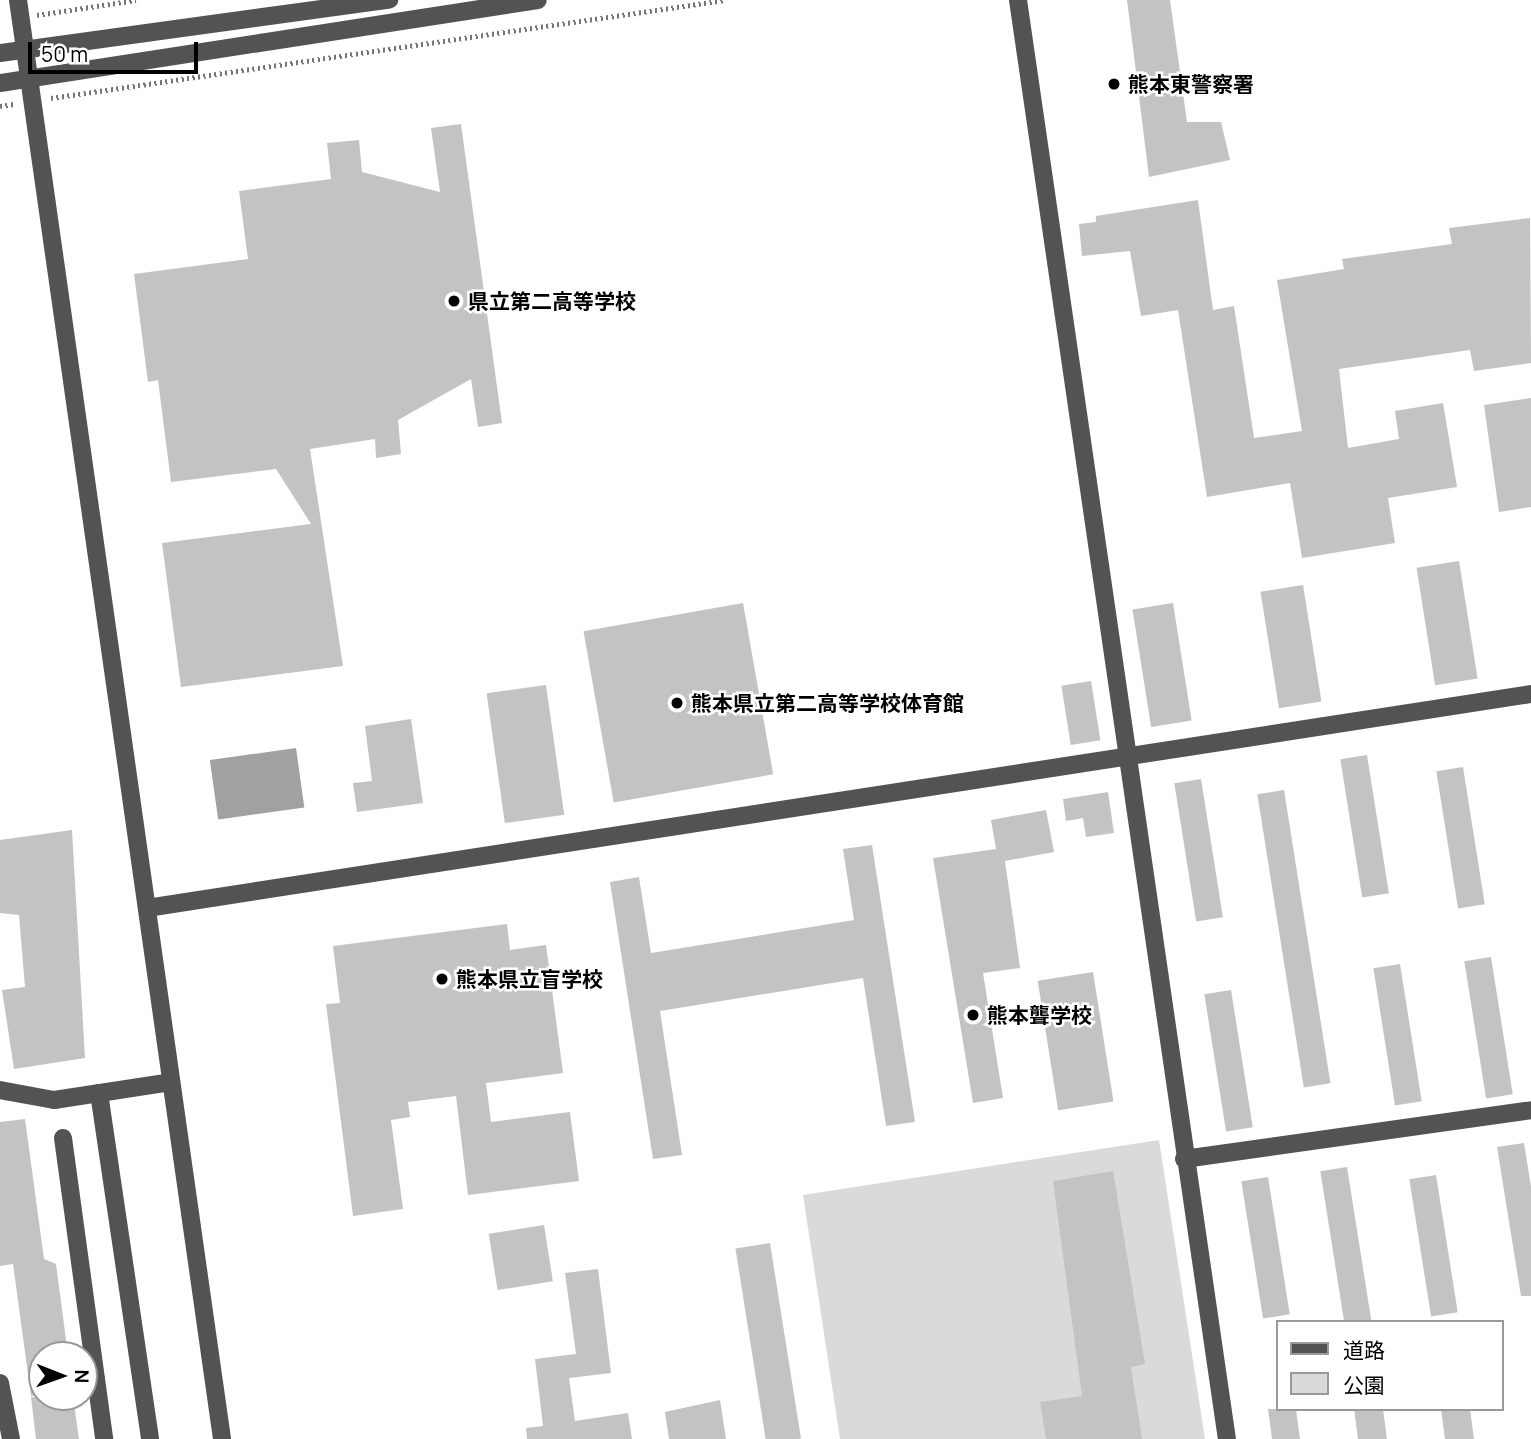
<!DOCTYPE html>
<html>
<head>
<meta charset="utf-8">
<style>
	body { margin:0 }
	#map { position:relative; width:1531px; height:1439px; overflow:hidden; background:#fff; font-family:Manrope,"Noto Sans JP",sans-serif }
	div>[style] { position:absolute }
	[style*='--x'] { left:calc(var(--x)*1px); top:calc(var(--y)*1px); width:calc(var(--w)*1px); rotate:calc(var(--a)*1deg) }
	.green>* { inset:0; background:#dadada }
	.water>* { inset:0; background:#a1a1a1; transform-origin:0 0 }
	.building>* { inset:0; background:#c3c3c3; transform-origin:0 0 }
	.path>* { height:4.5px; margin-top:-2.25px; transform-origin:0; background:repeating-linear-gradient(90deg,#757575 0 2px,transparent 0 5.5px) }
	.minor>* { height:18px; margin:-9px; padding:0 9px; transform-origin:9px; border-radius:9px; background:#535353 }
	.dots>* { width:19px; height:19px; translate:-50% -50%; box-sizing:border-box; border:4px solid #fff; border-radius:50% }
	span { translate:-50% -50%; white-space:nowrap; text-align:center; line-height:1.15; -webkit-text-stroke:5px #fff; paint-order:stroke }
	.poi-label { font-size:21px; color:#000; font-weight:700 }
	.left { translate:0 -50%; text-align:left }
	.legend { position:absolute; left:1276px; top:1320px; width:228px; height:91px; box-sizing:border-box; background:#fff; border:2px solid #999; margin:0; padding:9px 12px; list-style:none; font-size:21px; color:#000 }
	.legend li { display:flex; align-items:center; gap:14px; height:35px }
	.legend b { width:35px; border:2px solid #999 }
	.north { position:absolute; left:28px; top:1341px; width:70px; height:70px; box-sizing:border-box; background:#fff; border:2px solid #999; border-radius:50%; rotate:91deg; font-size:19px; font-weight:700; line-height:28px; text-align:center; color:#000 }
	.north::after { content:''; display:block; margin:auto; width:24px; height:32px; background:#000; clip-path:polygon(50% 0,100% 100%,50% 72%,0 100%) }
	.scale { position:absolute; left:28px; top:42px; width:170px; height:32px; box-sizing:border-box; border:4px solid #000; border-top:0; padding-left:9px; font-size:21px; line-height:24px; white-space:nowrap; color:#000; -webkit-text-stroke:5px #fff; paint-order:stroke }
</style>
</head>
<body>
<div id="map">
	<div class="green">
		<div style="clip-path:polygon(1159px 1140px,1205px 1439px,840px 1439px,803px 1195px)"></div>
	</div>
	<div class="water">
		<div style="left:296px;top:748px;width:60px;height:87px;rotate:82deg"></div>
	</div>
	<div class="building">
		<div style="clip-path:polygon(1127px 0,1170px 0,1187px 122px,1221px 122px,1230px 160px,1149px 177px)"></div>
		<div style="clip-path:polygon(461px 124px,502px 423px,478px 427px,471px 379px,398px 420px,401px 454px,376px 458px,375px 439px,310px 449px,343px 666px,181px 687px,162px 543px,311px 524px,276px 469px,171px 482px,158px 380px,148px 382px,134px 274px,248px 259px,239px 191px,331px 179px,327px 143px,359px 140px,362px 172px,440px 192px,431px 128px)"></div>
		<div style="clip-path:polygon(1198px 200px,1213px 310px,1234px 306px,1254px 438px,1302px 431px,1277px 280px,1344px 269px,1342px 259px,1452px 244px,1449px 228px,1530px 218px,1531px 363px,1474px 371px,1470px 350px,1339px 369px,1348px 448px,1399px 439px,1395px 411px,1443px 403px,1457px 487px,1388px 498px,1395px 543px,1302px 558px,1290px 483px,1207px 497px,1178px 310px,1141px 316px,1130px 251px,1082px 256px,1079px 224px,1096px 222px,1096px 216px)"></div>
		<div style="clip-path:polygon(1531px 398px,1531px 507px,1499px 512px,1484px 405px)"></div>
		<div style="left:1459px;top:561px;width:119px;height:43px;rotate:81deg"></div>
		<div style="left:1303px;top:585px;width:118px;height:43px;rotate:81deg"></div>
		<div style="left:743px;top:603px;width:174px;height:162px;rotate:80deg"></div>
		<div style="left:1173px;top:603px;width:119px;height:41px;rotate:81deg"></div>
		<div style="left:1091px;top:681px;width:60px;height:30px;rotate:81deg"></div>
		<div style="left:546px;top:685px;width:131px;height:60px;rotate:82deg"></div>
		<div style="clip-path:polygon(411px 719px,423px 803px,357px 812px,353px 783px,372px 781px,365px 726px)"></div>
		<div style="left:1367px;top:755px;width:140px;height:27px;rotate:81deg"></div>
		<div style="left:1463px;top:767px;width:139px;height:27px;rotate:81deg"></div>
		<div style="left:1201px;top:779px;width:140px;height:27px;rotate:81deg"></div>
		<div style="left:1284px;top:790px;width:297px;height:27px;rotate:81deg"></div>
		<div style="clip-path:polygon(1108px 792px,1114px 833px,1086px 837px,1083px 818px,1066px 821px,1063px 799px)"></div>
		<div style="clip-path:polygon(1046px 810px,1054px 852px,1005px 861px,1020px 968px,983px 973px,1003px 1098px,973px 1103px,933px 858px,996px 849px,991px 820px)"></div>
		<div style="clip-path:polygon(72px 830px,85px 1058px,14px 1069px,2px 990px,25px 987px,19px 915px,0 913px,0 840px)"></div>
		<div style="clip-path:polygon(872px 845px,915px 1122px,886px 1126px,863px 978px,660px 1011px,682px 1155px,653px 1159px,610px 882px,639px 877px,651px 953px,854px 920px,843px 849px)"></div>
		<div style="clip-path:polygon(507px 924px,510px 950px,546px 945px,563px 1073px,486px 1083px,491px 1122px,570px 1112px,579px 1181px,468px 1195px,456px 1096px,408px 1102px,410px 1117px,391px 1120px,403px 1209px,353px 1216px,326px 1004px,340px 1003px,333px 946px)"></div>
		<div style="left:1491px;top:957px;width:139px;height:27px;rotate:81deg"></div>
		<div style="left:1400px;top:964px;width:139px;height:27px;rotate:81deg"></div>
		<div style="left:1093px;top:972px;width:131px;height:56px;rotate:81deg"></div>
		<div style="left:1231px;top:990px;width:139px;height:27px;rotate:81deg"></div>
		<div style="clip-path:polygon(25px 1119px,44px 1259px,56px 1264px,68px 1355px,42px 1355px,42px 1395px,31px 1396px,13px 1264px,0 1266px,0 1122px)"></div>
		<div style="clip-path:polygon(1524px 1143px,1531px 1187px,1531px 1296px,1521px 1296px,1497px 1147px)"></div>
		<div style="left:1347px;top:1167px;width:157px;height:27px;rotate:81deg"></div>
		<div style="clip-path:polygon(1113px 1171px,1145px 1364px,1131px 1367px,1142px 1439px,1046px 1439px,1040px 1402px,1082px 1396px,1053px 1181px)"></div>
		<div style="left:1436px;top:1175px;width:139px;height:27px;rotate:81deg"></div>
		<div style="left:1268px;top:1177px;width:139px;height:27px;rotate:81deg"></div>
		<div style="left:544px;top:1225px;width:57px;height:56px;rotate:81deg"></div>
		<div style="left:770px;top:1243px;width:198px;height:35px;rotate:81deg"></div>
		<div style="clip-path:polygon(598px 1269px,611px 1373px,569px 1378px,575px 1421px,628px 1413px,632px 1439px,527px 1439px,526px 1428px,543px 1426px,535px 1359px,576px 1354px,565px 1273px)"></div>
		<div style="clip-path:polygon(31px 1397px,73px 1397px,79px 1439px,36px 1439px)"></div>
		<div style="clip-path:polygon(720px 1400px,726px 1439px,669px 1439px,665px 1412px)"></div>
		<div style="clip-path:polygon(1268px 1409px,1296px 1409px,1300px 1439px,1272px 1439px)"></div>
		<div style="clip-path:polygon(1354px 1409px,1383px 1409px,1387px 1439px,1358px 1439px)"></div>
		<div style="clip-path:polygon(1441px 1409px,1470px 1409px,1474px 1439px,1445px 1439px)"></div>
	</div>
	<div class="path">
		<div style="--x:37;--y:15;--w:100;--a:-8.6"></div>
		<div style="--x:51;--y:98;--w:681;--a:-8.27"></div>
		<div style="--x:0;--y:106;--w:14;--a:-8"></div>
	</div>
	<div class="minor">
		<div style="--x:18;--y:0;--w:1453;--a:81.93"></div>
		<div style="--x:1018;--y:0;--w:1454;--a:81.74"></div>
		<div style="--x:0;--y:53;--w:393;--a:-7.8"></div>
		<div style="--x:0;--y:83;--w:544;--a:-8.77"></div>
		<div style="--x:147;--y:908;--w:1400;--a:-8.79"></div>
		<div style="--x:0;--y:1090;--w:55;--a:10.5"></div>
		<div style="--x:54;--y:1100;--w:118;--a:-8.7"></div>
		<div style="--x:99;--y:1093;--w:350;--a:81.6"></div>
		<div style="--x:63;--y:1138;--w:304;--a:82.2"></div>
		<div style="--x:1184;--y:1159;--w:350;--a:-8"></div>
		<div style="--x:0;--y:1383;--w:57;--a:78.9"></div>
	</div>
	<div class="dots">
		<div style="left:1114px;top:84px;background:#000"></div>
		<div style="left:454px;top:301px;background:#000"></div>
		<div style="left:677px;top:703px;background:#000"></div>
		<div style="left:442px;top:979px;background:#000"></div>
		<div style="left:973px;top:1015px;background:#000"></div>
	</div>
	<div class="poi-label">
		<span class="left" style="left:1128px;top:84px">熊本東警察署</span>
		<span class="left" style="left:468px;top:301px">県立第二高等学校</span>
		<span class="left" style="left:691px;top:703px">熊本県立第二高等学校体育館</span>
		<span class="left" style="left:456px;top:979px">熊本県立盲学校</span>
		<span class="left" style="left:987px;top:1015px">熊本聾学校</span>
	</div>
	<ul class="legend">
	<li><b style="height:9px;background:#535353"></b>道路</li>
	<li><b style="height:19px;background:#dadada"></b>公園</li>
	</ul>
	<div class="north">N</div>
	<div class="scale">50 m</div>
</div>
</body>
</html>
